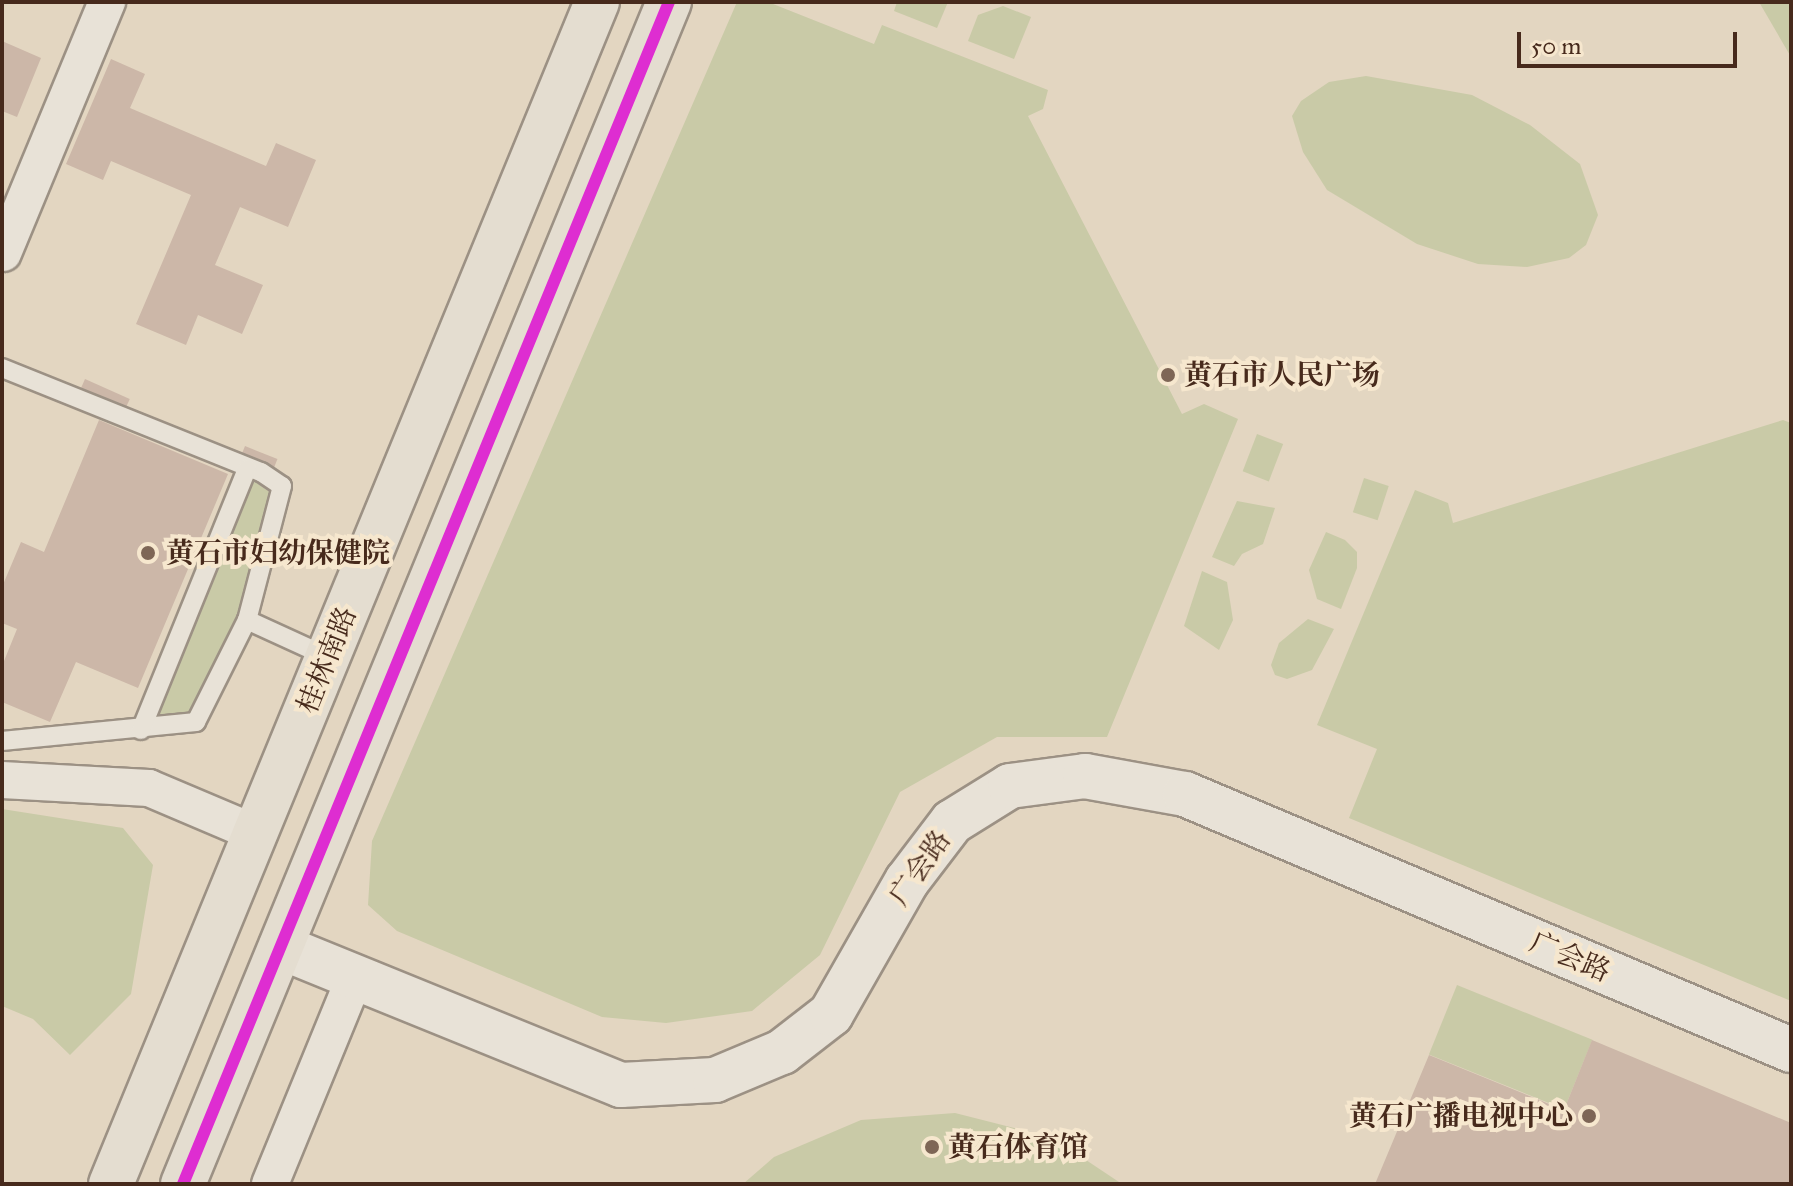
<!DOCTYPE html>
<html>
<head>
<meta charset="utf-8">
<style>
	body { margin:0 }
	#map { position:relative; width:1793px; height:1186px; overflow:hidden; background:#e3d6c1; font-family:"IM FELL Great Primer","Noto Serif SC",serif }
	div>[style] { position:absolute }
	[style*='--x'] { left:calc(var(--x)*1px); top:calc(var(--y)*1px); width:calc(var(--w)*1px); rotate:calc(var(--a)*1deg) }
	.green>* { inset:0; background:#c9caa7; transform-origin:0 0 }
	.building>* { inset:0; background:#ccb7a8; transform-origin:0 0 }
	.roads { filter:drop-shadow(2px 0 #9c9184) drop-shadow(-2px 0 #9c9184) drop-shadow(0 2px #9c9184) drop-shadow(0 -2px #9c9184) }
	.lane>* { height:18px; margin:-9px; padding:0 9px; transform-origin:9px; border-radius:9px; background:#e8e2d7 }
	.street>* { height:36px; margin:-18px; padding:0 18px; transform-origin:18px; border-radius:18px; background:#e8e2d7 }
	.secondary>* { height:44px; margin:-22px; padding:0 22px; transform-origin:22px; border-radius:22px; background:#e8e2d7 }
	.primary>* { height:44px; margin:-22px; padding:0 22px; transform-origin:22px; border-radius:22px; background:#e4ddd0 }
	.bus-1>* { height:12px; margin:-6px; padding:0 6px; transform-origin:6px; border-radius:6px; background:#de2dd1 }
	.dots>* { width:22px; height:22px; translate:-50% -50%; box-sizing:border-box; border:4px solid #f6e7ce; border-radius:50% }
	span { translate:-50% -50%; white-space:nowrap; text-align:center; line-height:1.15; -webkit-text-stroke:8px #f6e7ce; paint-order:stroke }
	.poi-label { font-size:28px; color:#472a1c; font-weight:700 }
	.left { translate:0 -50%; text-align:left }
	.right { translate:-100% -50%; text-align:right }
	.street-label { font-size:28px; color:#472a1c }
	.frame { position:absolute; inset:0; border:4px solid #472a1c; pointer-events:none }
	.scale { position:absolute; left:1517px; top:32px; width:220px; height:36px; box-sizing:border-box; border:4px solid #472a1c; border-top:0; padding-left:10px; font-size:24px; line-height:28px; white-space:nowrap; color:#472a1c; -webkit-text-stroke:6px #f6e7ce; paint-order:stroke }
</style>
</head>
<body>
<div id="map">
	<div class="green">
		<div style="clip-path:polygon(737px 2px,768px 2px,874px 44px,882px 25px,1048px 90px,1043px 109px,1028px 116px,1182px 414px,1204px 404px,1238px 419px,1107px 737px,997px 737px,900px 792px,820px 955px,752px 1011px,666px 1023px,602px 1017px,397px 931px,368px 905px,372px 841px)"></div>
		<div style="clip-path:polygon(897px 2px,948px 2px,937px 28px,894px 11px)"></div>
		<div style="clip-path:polygon(1759px 2px,1791px 2px,1791px 57px)"></div>
		<div style="clip-path:polygon(1003px 6px,1031px 17px,1014px 59px,968px 41px,978px 15px)"></div>
		<div style="clip-path:polygon(1366px 76px,1472px 95px,1530px 125px,1580px 164px,1598px 215px,1586px 245px,1569px 258px,1527px 267px,1478px 264px,1417px 244px,1327px 190px,1303px 152px,1292px 116px,1301px 101px,1329px 82px)"></div>
		<div style="clip-path:polygon(1783px 420px,1791px 423px,1791px 1001px,1349px 818px,1377px 749px,1317px 725px,1415px 490px,1448px 503px,1453px 523px)"></div>
		<div style="left:1257px;top:434px;width:28px;height:40px;rotate:21deg"></div>
		<div style="left:1364px;top:478px;width:26px;height:36px;rotate:18deg"></div>
		<div style="clip-path:polygon(254px 481px,271px 493px,240px 609px,193px 712px,156px 719px)"></div>
		<div style="clip-path:polygon(1237px 501px,1275px 508px,1263px 544px,1242px 554px,1234px 566px,1212px 557px)"></div>
		<div style="clip-path:polygon(1326px 532px,1345px 540px,1357px 552px,1357px 568px,1341px 609px,1317px 599px,1309px 570px)"></div>
		<div style="clip-path:polygon(1202px 571px,1227px 582px,1233px 620px,1219px 650px,1184px 626px)"></div>
		<div style="clip-path:polygon(1308px 619px,1334px 629px,1312px 670px,1287px 679px,1275px 675px,1271px 665px,1279px 643px)"></div>
		<div style="clip-path:polygon(2px 809px,123px 828px,153px 865px,131px 994px,70px 1055px,33px 1019px,2px 1006px)"></div>
		<div style="left:1457px;top:985px;width:146px;height:75px;rotate:22deg"></div>
		<div style="clip-path:polygon(955px 1113px,1053px 1138px,1122px 1184px,743px 1184px,774px 1157px,861px 1120px)"></div>
	</div>
	<div class="building">
		<div style="clip-path:polygon(2px 41px,41px 58px,17px 117px,2px 111px)"></div>
		<div style="clip-path:polygon(111px 59px,145px 74px,130px 108px,266px 166px,276px 143px,316px 160px,288px 227px,240px 207px,215px 265px,263px 285px,242px 334px,198px 315px,186px 345px,136px 324px,191px 195px,111px 161px,103px 180px,66px 164px)"></div>
		<div style="left:85px;top:379px;width:49px;height:13px;rotate:24deg"></div>
		<div style="clip-path:polygon(99px 420px,228px 474px,138px 688px,76px 662px,50px 722px,2px 702px,2px 666px,17px 629px,2px 623px,2px 587px,21px 542px,44px 552px)"></div>
		<div style="left:245px;top:446px;width:35px;height:13px;rotate:22deg"></div>
		<div style="clip-path:polygon(1592px 1040px,1791px 1123px,1791px 1184px,1375px 1184px,1429px 1055px,1564px 1110px)"></div>
	</div>
	<div class="roads">
		<div class="lane">
			<div style="--x:2;--y:368;--w:279;--a:21.9"></div>
			<div style="--x:261;--y:472;--w:25;--a:34"></div>
			<div style="--x:282;--y:486;--w:138;--a:104.6"></div>
			<div style="--x:247;--y:620;--w:114;--a:116.6"></div>
			<div style="--x:196;--y:722;--w:195;--a:174.4"></div>
			<div style="--x:247;--y:620;--w:89;--a:24.6"></div>
			<div style="--x:141;--y:730;--w:282;--a:-67.9"></div>
		</div>
		<div class="street">
			<div style="--x:3;--y:253;--w:272;--a:-67.5"></div>
			<div style="--x:2;--y:780;--w:147;--a:3.1"></div>
			<div style="--x:149;--y:788;--w:115;--a:23"></div>
			<div style="--x:270;--y:1184;--w:222;--a:-67.7"></div>
		</div>
		<div class="secondary">
			<div style="--x:281;--y:947;--w:367;--a:22.1"></div>
			<div style="--x:621;--y:1085;--w:94;--a:-3"></div>
			<div style="--x:715;--y:1080;--w:73;--a:-22.7"></div>
			<div style="--x:782;--y:1052;--w:62;--a:-37.8"></div>
			<div style="--x:831;--y:1014;--w:153;--a:-60.3"></div>
			<div style="--x:907;--y:881;--w:74;--a:-52.7"></div>
			<div style="--x:952;--y:822;--w:68;--a:-31.8"></div>
			<div style="--x:1010;--y:786;--w:76;--a:-7.6"></div>
			<div style="--x:1085;--y:776;--w:102;--a:10.2"></div>
			<div style="--x:1185;--y:794;--w:658;--a:22.9"></div>
		</div>
		<div class="primary">
			<div style="--x:111;--y:1184;--w:1278;--a:-67.65"></div>
			<div style="--x:183;--y:1184;--w:1278;--a:-67.65"></div>
		</div>
	</div>
	<div class="bus-1">
		<div style="--x:183;--y:1184;--w:1278;--a:-67.65"></div>
	</div>
	<div class="dots">
		<div style="left:1168px;top:375px;background:#7e6656"></div>
		<div style="left:148px;top:553px;background:#7e6656"></div>
		<div style="left:1589px;top:1116px;background:#7e6656"></div>
		<div style="left:932px;top:1147px;background:#7e6656"></div>
	</div>
	<div class="poi-label">
		<span class="left" style="left:1184px;top:375px">黄石市人民广场</span>
		<span class="left" style="left:166px;top:553px">黄石市妇幼保健院</span>
		<span class="right" style="left:1573px;top:1116px">黄石广播电视中心</span>
		<span class="left" style="left:948px;top:1147px">黄石体育馆</span>
	</div>
	<div class="street-label">
		<span style="left:327px;top:660px;rotate:-68deg">桂林南路</span>
		<span style="left:920px;top:868px;rotate:-55deg">广会路</span>
		<span style="left:1570px;top:957px;rotate:23deg">广会路</span>
	</div>
	<div class="frame"></div>
	<div class="scale">50 m</div>
</div>
</body>
</html>
